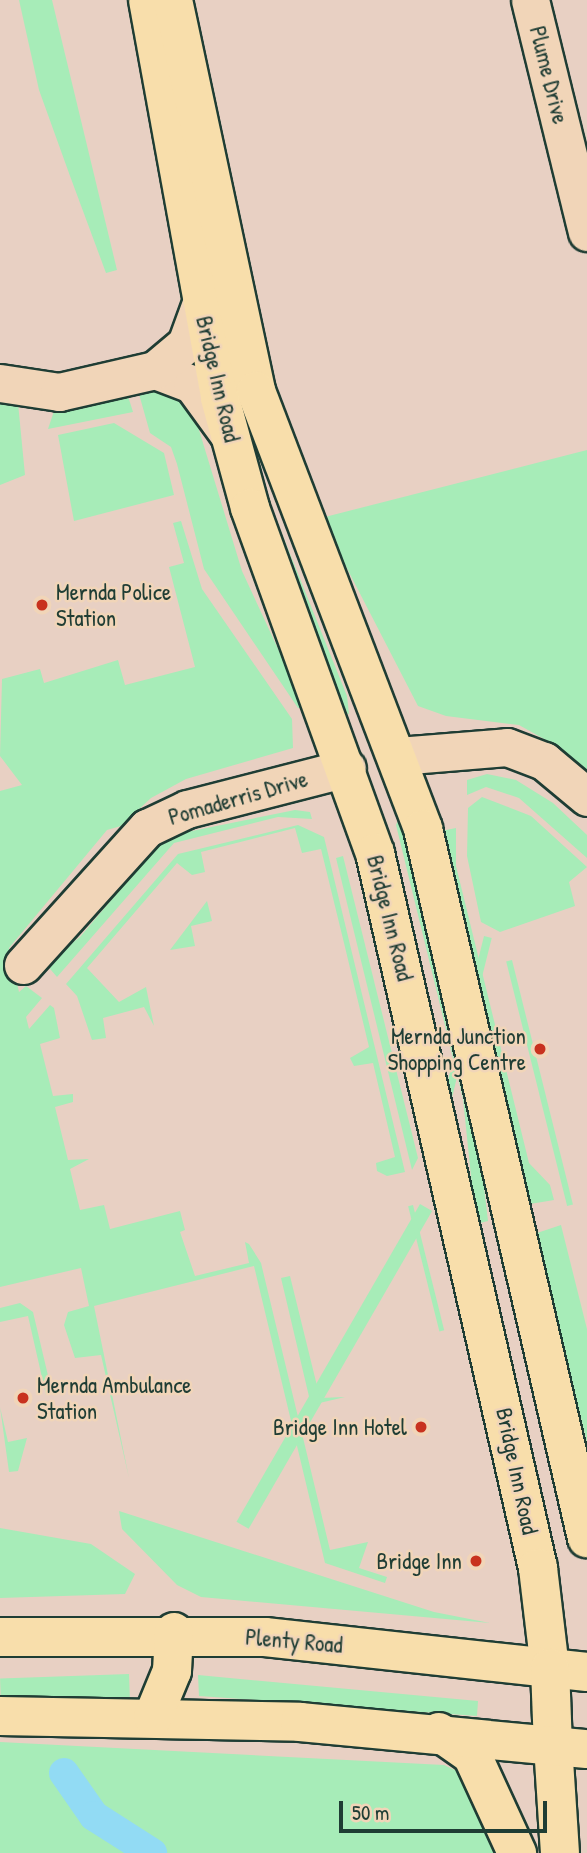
<!DOCTYPE html>
<html>
<head>
<meta charset="utf-8">
<style>
	body { margin:0 }
	#map { position:relative; width:587px; height:1853px; overflow:hidden; background:#e8d0c3; font-family:"Patrick Hand",sans-serif }
	div>[style] { position:absolute }
	[style*='--x'] { left:calc(var(--x)*1px); top:calc(var(--y)*1px); width:calc(var(--w)*1px); rotate:calc(var(--a)*1deg) }
	.green>* { inset:0; background:#a7ecb8; transform-origin:0 0 }
	.canal>* { height:30px; margin:-15px; padding:0 15px; transform-origin:15px; border-radius:15px; background:#92dbf4 }
	.roads { filter:drop-shadow(2px 0 #1f3d34) drop-shadow(-2px 0 #1f3d34) drop-shadow(0 2px #1f3d34) drop-shadow(0 -2px #1f3d34) }
	.minor>* { height:37px; margin:-18.5px; padding:0 18.5px; transform-origin:18.5px; border-radius:18.5px; background:#f1d5b8 }
	.major>* { height:38px; margin:-19px; padding:0 19px; transform-origin:19px; border-radius:19px; background:#f8deab }
	.highway>* { height:38px; margin:-19px; padding:0 19px; transform-origin:19px; border-radius:19px; background:#f8deab }
	.dots>* { width:19px; height:19px; translate:-50% -50%; box-sizing:border-box; border:4px solid #f1d5b8; border-radius:50% }
	span { translate:-50% -50%; white-space:nowrap; text-align:center; line-height:1.15; -webkit-text-stroke:5px #f1d5b8; paint-order:stroke }
	.street-label { font-size:23px; color:#1f3d34 }
	.poi-label { font-size:23px; color:#1f3d34 }
	.left { translate:0 -50%; text-align:left }
	.right { translate:-100% -50%; text-align:right }
	.scale { position:absolute; left:339px; top:1801px; width:208px; height:32px; box-sizing:border-box; border:4px solid #1f3d34; border-top:0; padding-left:9px; font-size:21px; line-height:24px; white-space:nowrap; color:#1f3d34; -webkit-text-stroke:5px #f1d5b8; paint-order:stroke }
</style>
</head>
<body>
<div id="map">
	<div class="green">
		<div style="clip-path:polygon(19px 0,52px 0,117px 270px,106px 273px,70px 176px,39px 90px)"></div>
		<div style="clip-path:polygon(172px 388px,196px 420px,242px 571px,305px 707px,298px 708px,204px 569px,177px 464px,171px 447px,150px 433px,139px 394px,140px 389px)"></div>
		<div style="clip-path:polygon(127px 393px,133px 412px,48px 429px,55px 408px)"></div>
		<div style="clip-path:polygon(0 399px,18px 403px,25px 475px,0 485px)"></div>
		<div style="clip-path:polygon(114px 423px,164px 453px,174px 495px,74px 521px,58px 435px)"></div>
		<div style="clip-path:polygon(587px 450px,587px 774px,560px 748px,519px 725px,446px 716px,418px 706px,321px 518px)"></div>
		<div style="clip-path:polygon(256px 469px,347px 696px,349px 714px,344px 713px,280px 558px)"></div>
		<div style="clip-path:polygon(181px 521px,202px 589px,292px 719px,293px 748px,186px 779px,151px 798px,121px 826px,107px 830px,9px 948px,19px 992px,26px 986px,42px 998px,26px 1017px,29px 1029px,50px 1005px,54px 1008px,60px 1038px,40px 1044px,53px 1096px,73px 1094px,73px 1102px,55px 1107px,68px 1160px,89px 1159px,70px 1169px,80px 1210px,104px 1205px,110px 1229px,180px 1211px,185px 1230px,180px 1232px,195px 1276px,249px 1263px,245px 1242px,249px 1244px,261px 1263px,330px 1550px,368px 1542px,359px 1568px,387px 1577px,385px 1583px,325px 1563px,254px 1266px,94px 1306px,129px 1478px,101px 1355px,75px 1358px,64px 1325px,68px 1312px,89px 1306px,81px 1268px,0 1287px,0 791px,22px 785px,0 756px,2px 679px,40px 669px,44px 683px,118px 660px,125px 685px,195px 667px,169px 567px,184px 563px,173px 523px)"></div>
		<div style="clip-path:polygon(487px 774px,516px 780px,553px 803px,587px 835px,587px 858px,519px 798px,486px 787px,467px 795px,467px 780px)"></div>
		<div style="clip-path:polygon(482px 797px,531px 816px,587px 867px,569px 882px,575px 906px,500px 932px,481px 922px,467px 856px,468px 808px)"></div>
		<div style="clip-path:polygon(295px 810px,310px 812px,312px 819px,278px 817px,174px 843px,57px 977px,45px 963px,80px 937px,128px 880px,129px 865px,141px 852px,172px 835px)"></div>
		<div style="clip-path:polygon(400px 815px,482px 1170px,488px 1221px,476px 1224px,463px 1099px,396px 825px)"></div>
		<div style="clip-path:polygon(298px 825px,324px 837px,405px 1172px,387px 1176px,377px 1171px,376px 1163px,395px 1157px,373px 1063px,354px 1066px,350px 1058px,369px 1047px,344px 943px,321px 849px,302px 853px,295px 828px,201px 852px,205px 872px,192px 875px,177px 863px,87px 968px,119px 1002px,146px 987px,154px 1026px,144px 1007px,103px 1018px,106px 1038px,92px 1040px,77px 996px,66px 984px,178px 854px)"></div>
		<div style="clip-path:polygon(456px 828px,456px 866px,529px 1163px,550px 1185px,554px 1200px,530px 1204px,441px 831px)"></div>
		<div style="clip-path:polygon(343px 856px,418px 1158px,412px 1170px,336px 858px)"></div>
		<div style="clip-path:polygon(207px 901px,212px 921px,191px 926px,195px 946px,170px 950px)"></div>
		<div style="left:484px;top:936px;width:8px;height:226px;rotate:14deg"></div>
		<div style="left:512px;top:960px;width:252px;height:6px;rotate:76deg"></div>
		<div style="left:420px;top:1204px;width:14px;height:367px;rotate:30deg"></div>
		<div style="left:413px;top:1205px;width:129px;height:5px;rotate:76deg"></div>
		<div style="clip-path:polygon(561px 1225px,587px 1329px,587px 1443px,537px 1233px)"></div>
		<div style="clip-path:polygon(290px 1276px,320px 1398px,345px 1397px,311px 1405px,281px 1278px)"></div>
		<div style="clip-path:polygon(20px 1303px,33px 1312px,50px 1384px,46px 1395px,28px 1316px,0 1322px,0 1308px)"></div>
		<div style="clip-path:polygon(0 1407px,8px 1442px,27px 1438px,18px 1471px,9px 1472px)"></div>
		<div style="clip-path:polygon(119px 1511px,434px 1612px,490px 1623px,201px 1597px,177px 1585px,122px 1529px)"></div>
		<div style="clip-path:polygon(0 1528px,91px 1544px,135px 1574px,125px 1594px,0 1598px)"></div>
		<div style="left:129px;top:1674px;width:23px;height:129px;rotate:88deg"></div>
		<div style="clip-path:polygon(198px 1675px,478px 1701px,477px 1716px,199px 1696px)"></div>
		<div style="clip-path:polygon(0 1742px,444px 1765px,459px 1772px,503px 1853px,0 1853px)"></div>
	</div>
	<div class="canal">
		<div style="--x:64;--y:1773;--w:52;--a:55.1"></div>
		<div style="--x:94;--y:1816;--w:69;--a:32.5"></div>
	</div>
	<div class="roads">
		<div class="minor">
			<div style="--x:530;--y:0;--w:239;--a:76.2"></div>
			<div style="--x:155;--y:370;--w:40;--a:21"></div>
			<div style="--x:192;--y:384;--w:63;--a:54"></div>
			<div style="--x:0;--y:383;--w:60;--a:8.7"></div>
			<div style="--x:59;--y:392;--w:98;--a:-12.9"></div>
			<div style="--x:155;--y:370;--w:40;--a:-40"></div>
			<div style="--x:186;--y:344;--w:44;--a:-69.9"></div>
			<div style="--x:398;--y:756;--w:109;--a:-4.7"></div>
			<div style="--x:507;--y:747;--w:40;--a:21"></div>
			<div style="--x:544;--y:761;--w:56;--a:39.9"></div>
			<div style="--x:23;--y:965;--w:185;--a:-47.9"></div>
			<div style="--x:147;--y:828;--w:44;--a:-25.4"></div>
			<div style="--x:187;--y:809;--w:165;--a:-14.4"></div>
		</div>
		<div class="major">
			<div style="--x:148;--y:0;--w:404;--a:79.7"></div>
			<div style="--x:220;--y:398;--w:114;--a:74.7"></div>
			<div style="--x:250;--y:508;--w:367;--a:70.1"></div>
			<div style="--x:375;--y:853;--w:733;--a:77.16"></div>
			<div style="--x:538;--y:1568;--w:101;--a:83.2"></div>
			<div style="--x:173;--y:0;--w:400;--a:78"></div>
			<div style="--x:256;--y:391;--w:469;--a:69.1"></div>
			<div style="--x:423;--y:829;--w:728;--a:76.98"></div>
			<div style="--x:439;--y:1732;--w:40;--a:34.9"></div>
			<div style="--x:472;--y:1755;--w:108;--a:65.3"></div>
			<div style="--x:553;--y:1745;--w:108;--a:86.3"></div>
		</div>
		<div class="highway">
			<div style="--x:0;--y:1637;--w:265;--a:0"></div>
			<div style="--x:265;--y:1637;--w:324;--a:6.2"></div>
			<div style="--x:550;--y:1668;--w:77;--a:87.8"></div>
			<div style="--x:0;--y:1716;--w:300;--a:1.1"></div>
			<div style="--x:300;--y:1722;--w:288;--a:5.4"></div>
			<div style="--x:153;--y:1717;--w:50;--a:-67.6"></div>
			<div style="--x:172;--y:1671;--w:39;--a:-87"></div>
		</div>
	</div>
	<div class="dots">
		<div style="left:42px;top:605px;background:#c8321e"></div>
		<div style="left:540px;top:1049px;background:#c8321e"></div>
		<div style="left:23px;top:1398px;background:#c8321e"></div>
		<div style="left:421px;top:1427px;background:#c8321e"></div>
		<div style="left:476px;top:1561px;background:#c8321e"></div>
	</div>
	<div class="street-label">
		<span style="left:549px;top:75px;rotate:76deg">Plume Drive</span>
		<span style="left:218px;top:379px;rotate:77deg">Bridge Inn Road</span>
		<span style="left:238px;top:798px;rotate:-16deg">Pomaderris Drive</span>
		<span style="left:390px;top:918px;rotate:76deg">Bridge Inn Road</span>
		<span style="left:517px;top:1471px;rotate:78deg">Bridge Inn Road</span>
		<span style="left:294px;top:1641px;rotate:5deg">Plenty Road</span>
	</div>
	<div class="poi-label">
		<span class="left" style="left:56px;top:605px">Mernda Police<br>Station</span>
		<span class="right" style="left:526px;top:1049px">Mernda Junction<br>Shopping Centre</span>
		<span class="left" style="left:37px;top:1398px">Mernda Ambulance<br>Station</span>
		<span class="right" style="left:407px;top:1427px">Bridge Inn Hotel</span>
		<span class="right" style="left:462px;top:1561px">Bridge Inn</span>
	</div>
	<div class="scale">50 m</div>
</div>
</body>
</html>
